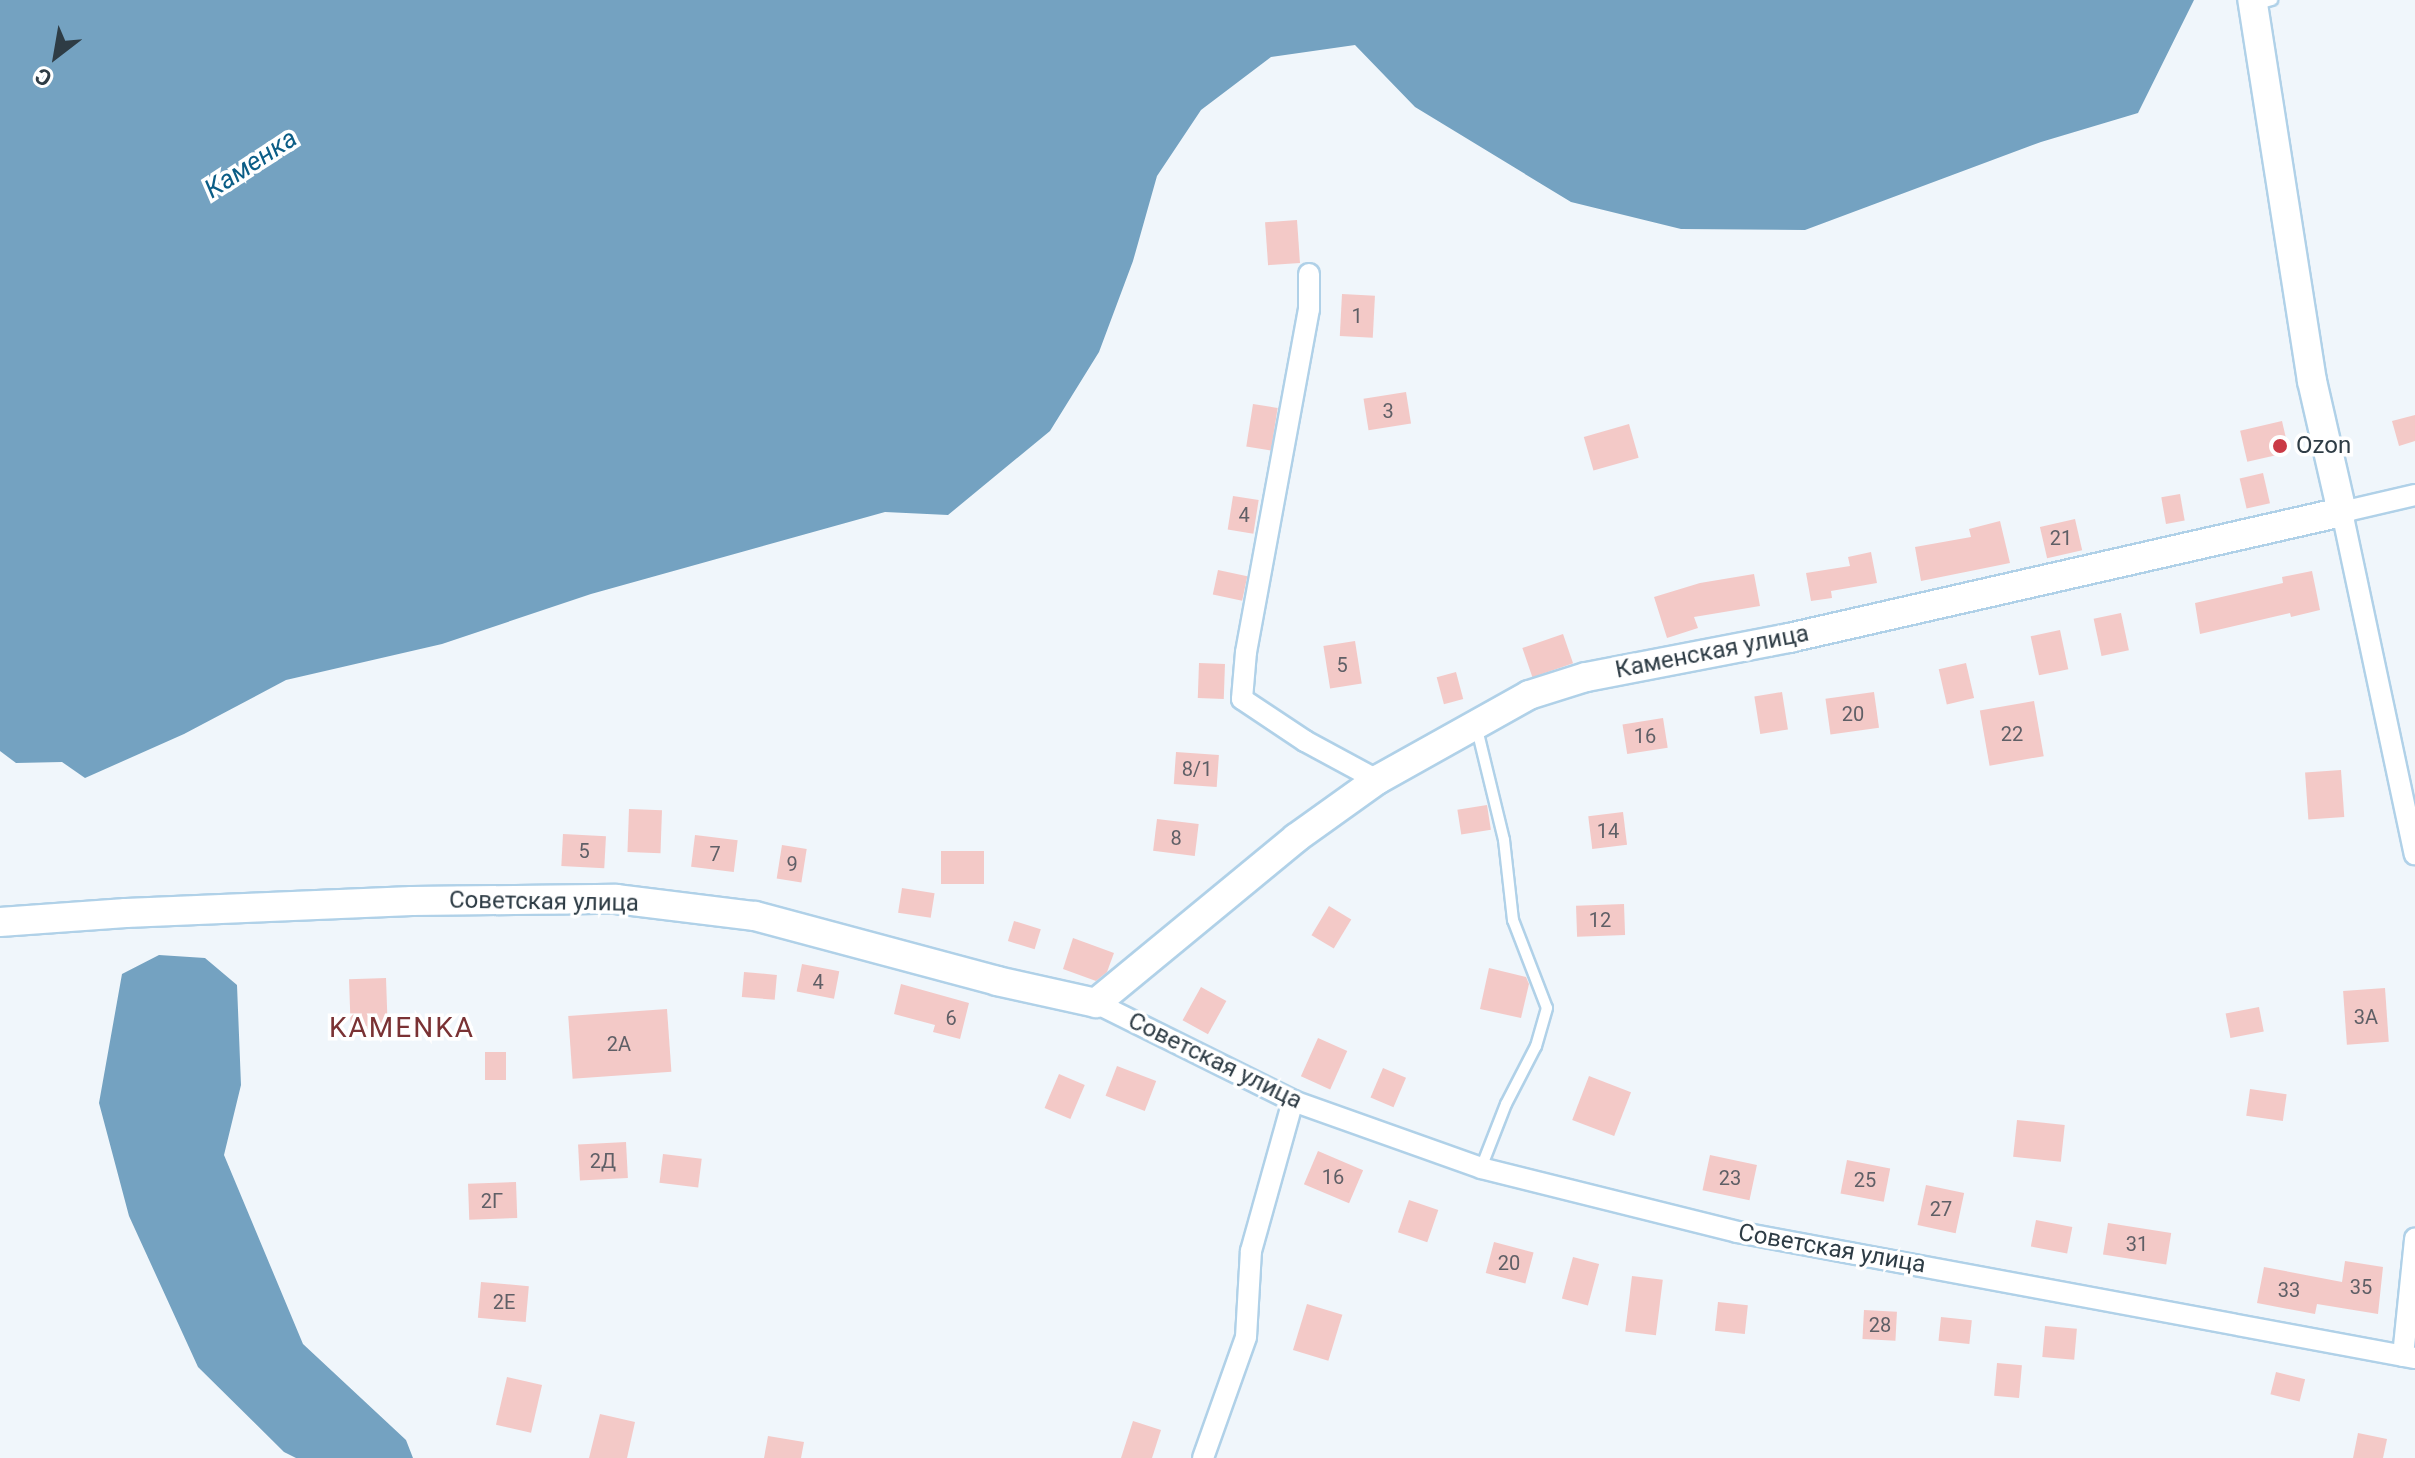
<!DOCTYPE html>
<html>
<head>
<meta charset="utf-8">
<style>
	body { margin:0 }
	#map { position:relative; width:2415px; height:1458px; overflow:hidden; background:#f0f6fb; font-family:Roboto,sans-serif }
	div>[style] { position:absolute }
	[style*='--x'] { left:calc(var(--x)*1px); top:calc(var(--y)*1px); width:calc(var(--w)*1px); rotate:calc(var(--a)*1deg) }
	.water>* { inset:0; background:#74a2c1 }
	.building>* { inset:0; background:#f3c9c7; transform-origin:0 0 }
	.roads { filter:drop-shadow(2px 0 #b0d1e8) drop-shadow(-2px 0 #b0d1e8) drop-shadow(0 2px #b0d1e8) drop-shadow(0 -2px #b0d1e8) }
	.lane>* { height:10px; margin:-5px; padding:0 5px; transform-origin:5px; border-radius:5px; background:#fff }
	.street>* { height:20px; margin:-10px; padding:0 10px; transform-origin:10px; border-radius:10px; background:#fff }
	.secondary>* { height:28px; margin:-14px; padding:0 14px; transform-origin:14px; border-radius:14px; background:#fff }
	.dots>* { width:22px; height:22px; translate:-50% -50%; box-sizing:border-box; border:4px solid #fff; border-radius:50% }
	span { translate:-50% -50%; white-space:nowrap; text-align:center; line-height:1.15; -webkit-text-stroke:7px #fff; paint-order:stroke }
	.number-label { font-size:20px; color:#5f5f66 }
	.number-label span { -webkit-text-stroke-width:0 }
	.poi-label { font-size:24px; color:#2e3c45 }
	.left { translate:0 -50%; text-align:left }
	.street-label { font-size:24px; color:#2e3c45 }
	.water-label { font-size:26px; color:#0b5d86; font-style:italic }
	.quarter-label { font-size:28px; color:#7a3234; letter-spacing:2px }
	.north { position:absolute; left:16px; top:16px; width:80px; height:80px; -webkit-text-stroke:6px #fff; paint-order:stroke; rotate:211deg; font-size:22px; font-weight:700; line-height:32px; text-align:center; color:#2e3c45 }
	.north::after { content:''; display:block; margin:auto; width:28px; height:36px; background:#2e3c45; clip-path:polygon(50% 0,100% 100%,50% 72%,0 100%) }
</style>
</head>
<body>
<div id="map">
	<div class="water">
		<div style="clip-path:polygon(0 0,2194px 0,2138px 113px,2041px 142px,1805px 230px,1681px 229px,1571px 202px,1415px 107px,1355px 45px,1271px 57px,1201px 110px,1157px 176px,1133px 261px,1099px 352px,1050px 431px,948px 515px,885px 512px,591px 594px,442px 644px,286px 680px,184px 734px,85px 778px,62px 762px,16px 763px,0 751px)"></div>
		<div style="clip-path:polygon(159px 955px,205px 958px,237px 985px,241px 1085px,224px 1155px,303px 1344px,406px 1440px,413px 1458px,296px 1458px,284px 1452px,198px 1367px,129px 1216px,99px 1103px,122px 974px)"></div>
	</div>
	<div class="building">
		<div style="left:1297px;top:220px;width:43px;height:32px;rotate:86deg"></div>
		<div style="left:1342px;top:294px;width:33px;height:42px;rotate:3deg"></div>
		<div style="left:1406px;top:392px;width:32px;height:43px;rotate:81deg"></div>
		<div style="left:1253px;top:404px;width:25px;height:43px;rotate:9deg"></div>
		<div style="clip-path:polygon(2415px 415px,2415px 441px,2399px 446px,2392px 421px)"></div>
		<div style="left:2282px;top:421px;width:32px;height:43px;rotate:77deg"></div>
		<div style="left:1629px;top:424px;width:35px;height:47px;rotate:74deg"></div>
		<div style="left:2263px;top:473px;width:31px;height:24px;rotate:77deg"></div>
		<div style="left:2180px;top:494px;width:27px;height:19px;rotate:80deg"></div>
		<div style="left:1233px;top:496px;width:26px;height:34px;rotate:9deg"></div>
		<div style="left:2075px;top:519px;width:32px;height:36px;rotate:77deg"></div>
		<div style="clip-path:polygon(2000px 521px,2010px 563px,1921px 581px,1915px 547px,1971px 537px,1969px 529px)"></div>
		<div style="clip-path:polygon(1871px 552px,1877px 583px,1831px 591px,1832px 598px,1811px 601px,1806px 573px,1850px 566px,1848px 557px)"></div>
		<div style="left:1218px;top:570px;width:30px;height:25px;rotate:12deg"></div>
		<div style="clip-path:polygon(2312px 571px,2320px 610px,2291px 617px,2290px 613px,2200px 634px,2195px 603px,2283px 583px,2282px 577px)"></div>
		<div style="clip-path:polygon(1754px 574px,1760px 606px,1694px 617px,1698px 628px,1667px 638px,1654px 597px,1700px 583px)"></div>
		<div style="left:2121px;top:613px;width:38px;height:28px;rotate:78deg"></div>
		<div style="left:2060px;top:630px;width:40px;height:30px;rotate:78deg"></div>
		<div style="left:1563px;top:634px;width:31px;height:43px;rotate:71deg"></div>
		<div style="left:1355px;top:641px;width:43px;height:32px;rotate:81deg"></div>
		<div style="left:1199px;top:663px;width:26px;height:35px;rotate:2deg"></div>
		<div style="left:1966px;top:663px;width:36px;height:28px;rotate:77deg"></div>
		<div style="left:1456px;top:672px;width:28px;height:20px;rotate:75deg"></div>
		<div style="left:1782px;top:692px;width:38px;height:28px;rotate:81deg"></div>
		<div style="left:1874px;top:692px;width:36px;height:49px;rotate:82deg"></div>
		<div style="left:2034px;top:701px;width:56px;height:55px;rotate:80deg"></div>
		<div style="left:1663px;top:718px;width:30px;height:41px;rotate:81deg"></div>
		<div style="left:1176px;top:752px;width:43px;height:32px;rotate:4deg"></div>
		<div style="left:2341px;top:770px;width:47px;height:36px;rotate:86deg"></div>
		<div style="left:1487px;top:805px;width:25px;height:30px;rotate:81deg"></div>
		<div style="left:629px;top:809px;width:33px;height:43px;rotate:2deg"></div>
		<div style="left:1623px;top:812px;width:33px;height:35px;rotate:83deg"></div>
		<div style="left:1157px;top:819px;width:42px;height:32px;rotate:7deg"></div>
		<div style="left:563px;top:834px;width:43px;height:32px;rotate:3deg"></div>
		<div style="left:695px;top:835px;width:43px;height:32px;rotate:7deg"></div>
		<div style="left:782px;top:845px;width:25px;height:34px;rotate:9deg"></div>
		<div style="left:984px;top:851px;width:33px;height:43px;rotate:90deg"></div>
		<div style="left:902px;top:888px;width:33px;height:25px;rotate:9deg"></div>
		<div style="left:1624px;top:904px;width:31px;height:48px;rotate:88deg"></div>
		<div style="left:1329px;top:906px;width:26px;height:34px;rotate:31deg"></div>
		<div style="left:1014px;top:921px;width:28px;height:21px;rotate:17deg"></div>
		<div style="clip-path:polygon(1073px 938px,1114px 953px,1107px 972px,1096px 981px,1063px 969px)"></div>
		<div style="left:802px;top:964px;width:38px;height:28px;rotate:11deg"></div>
		<div style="clip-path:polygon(1489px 968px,1526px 977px,1529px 984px,1521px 1018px,1480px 1009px)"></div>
		<div style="left:744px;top:972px;width:33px;height:25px;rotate:5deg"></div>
		<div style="left:386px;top:978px;width:50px;height:37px;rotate:88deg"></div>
		<div style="clip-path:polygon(901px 984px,969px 1003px,960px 1039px,933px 1032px,935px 1025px,894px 1014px)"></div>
		<div style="left:1201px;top:987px;width:29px;height:38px;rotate:29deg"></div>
		<div style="left:2385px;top:988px;width:54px;height:42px;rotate:86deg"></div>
		<div style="left:2259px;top:1007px;width:25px;height:34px;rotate:79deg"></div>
		<div style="left:667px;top:1009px;width:63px;height:99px;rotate:86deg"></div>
		<div style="left:1318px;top:1038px;width:32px;height:42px;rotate:24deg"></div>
		<div style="left:485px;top:1052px;width:21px;height:28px"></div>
		<div style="left:1117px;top:1066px;width:42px;height:32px;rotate:21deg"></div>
		<div style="left:1383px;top:1068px;width:25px;height:32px;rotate:23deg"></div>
		<div style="left:1059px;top:1074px;width:28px;height:37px;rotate:23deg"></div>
		<div style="left:1589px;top:1076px;width:45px;height:47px;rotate:21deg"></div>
		<div style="left:2250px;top:1089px;width:37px;height:27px;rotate:8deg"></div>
		<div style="left:2017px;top:1120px;width:48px;height:37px;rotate:6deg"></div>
		<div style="left:626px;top:1142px;width:36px;height:48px;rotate:87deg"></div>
		<div style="left:1318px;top:1151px;width:49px;height:36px;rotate:23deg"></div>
		<div style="left:663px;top:1154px;width:39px;height:29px;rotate:7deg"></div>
		<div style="left:1710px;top:1155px;width:48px;height:36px;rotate:12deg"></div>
		<div style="left:1847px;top:1160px;width:44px;height:34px;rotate:11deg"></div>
		<div style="left:516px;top:1182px;width:36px;height:48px;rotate:88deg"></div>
		<div style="left:1926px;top:1185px;width:39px;height:41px;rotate:12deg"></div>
		<div style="left:1409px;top:1200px;width:31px;height:34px;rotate:19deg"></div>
		<div style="left:2036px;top:1220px;width:37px;height:27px;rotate:11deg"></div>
		<div style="left:2108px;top:1223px;width:64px;height:32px;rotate:9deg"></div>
		<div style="left:1494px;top:1242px;width:41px;height:32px;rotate:15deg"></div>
		<div style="left:1573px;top:1257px;width:27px;height:43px;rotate:15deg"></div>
		<div style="clip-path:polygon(2345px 1261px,2383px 1267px,2378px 1314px,2317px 1304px,2315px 1314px,2257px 1303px,2264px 1267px,2342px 1282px)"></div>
		<div style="left:1632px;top:1276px;width:31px;height:56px;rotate:7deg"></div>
		<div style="left:481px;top:1282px;width:48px;height:36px;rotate:5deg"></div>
		<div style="left:1718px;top:1302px;width:30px;height:29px;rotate:6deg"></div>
		<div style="left:1307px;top:1304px;width:37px;height:48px;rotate:17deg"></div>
		<div style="left:1864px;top:1310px;width:33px;height:29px;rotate:3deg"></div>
		<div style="left:1941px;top:1317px;width:31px;height:24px;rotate:6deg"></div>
		<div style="left:2045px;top:1326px;width:32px;height:31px;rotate:5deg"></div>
		<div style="left:1997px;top:1363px;width:25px;height:33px;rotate:5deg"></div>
		<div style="left:2276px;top:1372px;width:30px;height:23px;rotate:14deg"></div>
		<div style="left:507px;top:1377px;width:36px;height:49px;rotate:13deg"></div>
		<div style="clip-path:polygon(600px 1414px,635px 1422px,627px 1458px,589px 1458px)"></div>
		<div style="clip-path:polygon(1133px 1421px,1161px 1430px,1152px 1458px,1121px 1458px)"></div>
		<div style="clip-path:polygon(2358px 1433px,2387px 1439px,2383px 1458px,2353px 1458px)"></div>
		<div style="clip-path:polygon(768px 1436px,804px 1442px,801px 1458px,764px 1458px)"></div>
	</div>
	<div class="roads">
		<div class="lane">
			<div style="--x:2254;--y:5;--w:19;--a:-16"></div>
			<div style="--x:1476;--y:725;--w:118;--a:76.3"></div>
			<div style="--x:1504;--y:840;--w:81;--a:83.6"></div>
			<div style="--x:1513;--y:920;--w:94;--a:68.9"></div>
			<div style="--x:1547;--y:1008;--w:40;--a:106"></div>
			<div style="--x:1536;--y:1046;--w:65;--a:117.3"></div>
			<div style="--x:1506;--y:1104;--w:69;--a:111.3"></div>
		</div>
		<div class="street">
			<div style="--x:1309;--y:274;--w:35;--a:90"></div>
			<div style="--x:1309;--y:309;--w:349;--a:100.4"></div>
			<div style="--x:1246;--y:652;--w:47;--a:94.9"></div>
			<div style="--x:1242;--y:699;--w:76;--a:33.7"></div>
			<div style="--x:1305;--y:741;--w:82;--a:28.4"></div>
			<div style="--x:2415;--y:495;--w:75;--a:166.9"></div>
			<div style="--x:2342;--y:512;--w:350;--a:78"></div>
			<div style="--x:1096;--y:1003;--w:220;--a:26.4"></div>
			<div style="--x:1293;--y:1101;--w:200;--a:19.6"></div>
			<div style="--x:1481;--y:1168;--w:264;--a:14"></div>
			<div style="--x:1737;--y:1232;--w:690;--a:10.53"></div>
			<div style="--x:2403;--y:1356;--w:118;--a:-84.1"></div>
			<div style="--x:1203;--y:1458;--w:128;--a:-70.4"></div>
			<div style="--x:1246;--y:1337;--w:86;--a:-86.7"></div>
			<div style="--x:1251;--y:1251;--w:156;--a:-74.4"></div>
		</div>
		<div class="secondary">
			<div style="--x:0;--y:922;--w:126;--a:-4.1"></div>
			<div style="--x:126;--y:913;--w:286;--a:-2.4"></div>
			<div style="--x:412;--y:901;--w:204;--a:-0.6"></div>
			<div style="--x:616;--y:899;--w:140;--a:7"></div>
			<div style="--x:755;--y:916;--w:251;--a:15"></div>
			<div style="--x:997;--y:981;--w:101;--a:12.5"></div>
			<div style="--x:1096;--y:1003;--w:259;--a:-39.5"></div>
			<div style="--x:1296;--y:838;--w:100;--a:-35.6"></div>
			<div style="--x:1377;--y:780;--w:174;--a:-29.2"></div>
			<div style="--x:1529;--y:695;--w:60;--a:-17.5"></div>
			<div style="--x:1586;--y:677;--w:207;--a:-10.9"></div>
			<div style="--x:1789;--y:638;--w:567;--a:-12.84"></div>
			<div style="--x:2342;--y:512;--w:134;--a:-102.9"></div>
			<div style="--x:2312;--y:381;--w:386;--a:-98.9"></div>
		</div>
	</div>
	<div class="dots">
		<div style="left:2280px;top:446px;background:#ca3a45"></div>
	</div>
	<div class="number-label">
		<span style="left:1357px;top:316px">1</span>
		<span style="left:1388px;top:411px">3</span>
		<span style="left:1244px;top:515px">4</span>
		<span style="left:2061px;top:538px">21</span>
		<span style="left:1342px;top:665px">5</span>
		<span style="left:1853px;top:714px">20</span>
		<span style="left:2012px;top:734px">22</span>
		<span style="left:1645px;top:736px">16</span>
		<span style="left:1197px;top:769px">8/1</span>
		<span style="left:1608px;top:831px">14</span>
		<span style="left:1176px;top:838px">8</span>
		<span style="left:584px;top:851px">5</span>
		<span style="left:715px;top:854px">7</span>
		<span style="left:792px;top:864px">9</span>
		<span style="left:1600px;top:920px">12</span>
		<span style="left:818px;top:982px">4</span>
		<span style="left:2366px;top:1017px">3А</span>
		<span style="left:951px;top:1018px">6</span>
		<span style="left:619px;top:1044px">2А</span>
		<span style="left:603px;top:1161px">2Д</span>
		<span style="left:1333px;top:1177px">16</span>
		<span style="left:1730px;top:1178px">23</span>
		<span style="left:1865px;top:1180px">25</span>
		<span style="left:492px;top:1201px">2Г</span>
		<span style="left:1941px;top:1209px">27</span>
		<span style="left:2137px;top:1244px">31</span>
		<span style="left:1509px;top:1263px">20</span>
		<span style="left:2361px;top:1287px">35</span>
		<span style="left:2289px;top:1290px">33</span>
		<span style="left:504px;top:1302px">2Е</span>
		<span style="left:1880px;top:1325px">28</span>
	</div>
	<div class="poi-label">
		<span class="left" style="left:2296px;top:446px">Ozon</span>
	</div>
	<div class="street-label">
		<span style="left:1712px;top:652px;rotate:-11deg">Каменская улица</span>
		<span style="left:544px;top:902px;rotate:1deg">Советская улица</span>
		<span style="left:1215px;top:1061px;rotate:26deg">Советская улица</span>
		<span style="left:1832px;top:1249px;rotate:10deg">Советская улица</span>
	</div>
	<div class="water-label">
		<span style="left:251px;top:164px;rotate:-33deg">Каменка</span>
	</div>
	<div class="quarter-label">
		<span style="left:402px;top:1028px">KAMENKA</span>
	</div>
	<div class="north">С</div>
</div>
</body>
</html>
